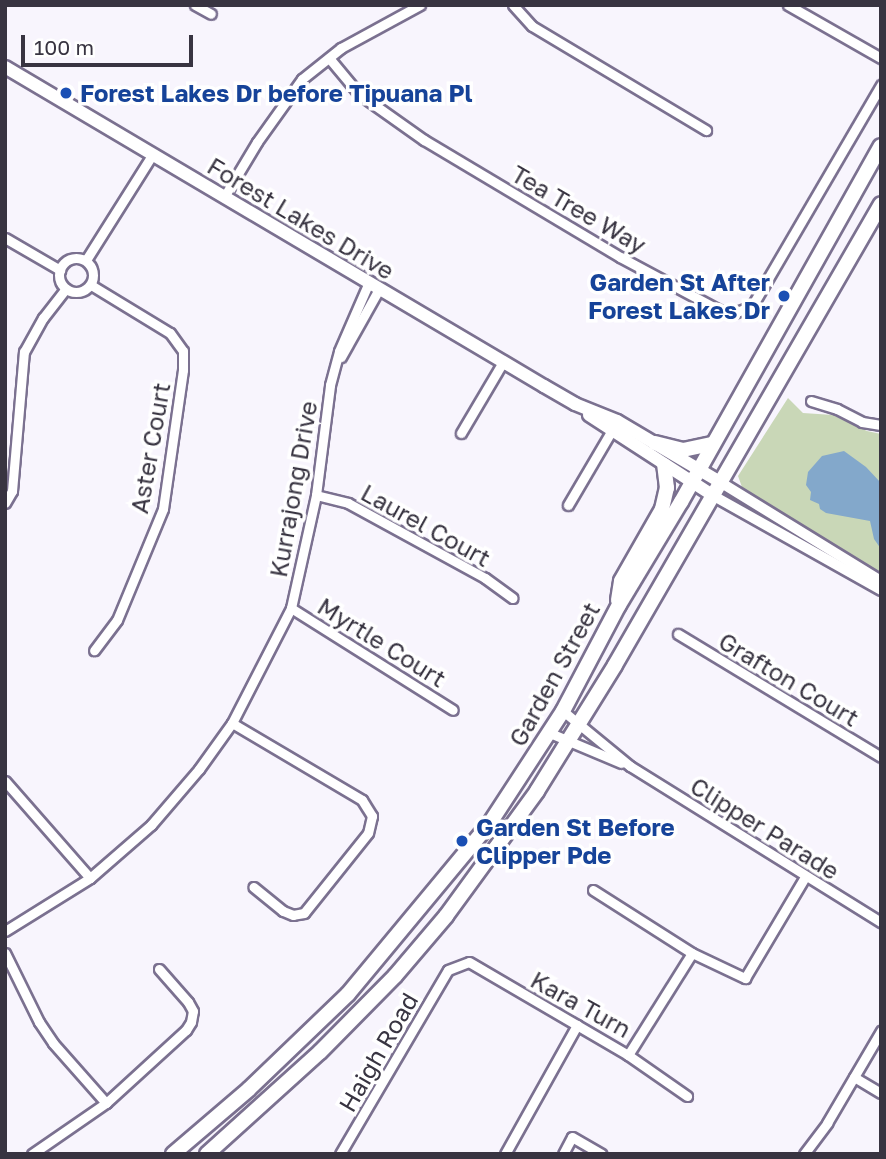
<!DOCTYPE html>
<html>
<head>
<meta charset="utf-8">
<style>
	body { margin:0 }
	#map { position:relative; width:886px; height:1159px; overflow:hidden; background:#f8f5fd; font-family:"Golos Text",sans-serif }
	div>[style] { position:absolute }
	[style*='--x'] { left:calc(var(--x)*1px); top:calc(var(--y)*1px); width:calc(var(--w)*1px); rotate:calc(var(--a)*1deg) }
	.green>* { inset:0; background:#c9d7b7 }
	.water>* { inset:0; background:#83a8cb }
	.roads { filter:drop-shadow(2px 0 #7b7190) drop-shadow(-2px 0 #7b7190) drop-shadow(0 2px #7b7190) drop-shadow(0 -2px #7b7190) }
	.minor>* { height:9px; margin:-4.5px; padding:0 4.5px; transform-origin:4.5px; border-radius:4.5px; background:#fff }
	.minor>.ring { margin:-4.5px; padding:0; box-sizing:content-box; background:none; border:9px solid #fff; border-radius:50% }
	.tertiary>* { height:10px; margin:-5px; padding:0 5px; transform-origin:5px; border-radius:5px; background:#fff }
	.secondary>* { height:12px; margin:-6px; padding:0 6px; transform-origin:6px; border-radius:6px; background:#fff }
	.primary>* { height:14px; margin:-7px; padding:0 7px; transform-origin:7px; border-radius:7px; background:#fff }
	.dots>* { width:19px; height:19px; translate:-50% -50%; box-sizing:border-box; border:4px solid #fff; border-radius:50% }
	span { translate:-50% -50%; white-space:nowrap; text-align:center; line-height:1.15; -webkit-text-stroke:7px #fff; paint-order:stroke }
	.transit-label { font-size:24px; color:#164399; font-weight:700 }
	.left { translate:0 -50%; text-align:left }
	.right { translate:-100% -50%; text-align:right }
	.street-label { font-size:24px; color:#383441 }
	.frame { position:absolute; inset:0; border:7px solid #383441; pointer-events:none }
	.scale { position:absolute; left:21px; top:35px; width:172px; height:32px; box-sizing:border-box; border:4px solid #383441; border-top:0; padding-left:9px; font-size:21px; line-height:24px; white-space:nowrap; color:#383441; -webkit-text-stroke:5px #fff; paint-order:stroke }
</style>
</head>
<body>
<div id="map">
	<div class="green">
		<div style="clip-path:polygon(788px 398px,803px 413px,833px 415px,867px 431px,881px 434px,881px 575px,743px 490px,738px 476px)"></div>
	</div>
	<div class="water">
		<div style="clip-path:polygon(844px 451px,866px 467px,881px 483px,881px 549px,874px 539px,870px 521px,826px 513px,820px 509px,819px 504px,810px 500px,811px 492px,806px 485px,808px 472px,822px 456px)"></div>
	</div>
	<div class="roads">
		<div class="minor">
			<div style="--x:195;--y:5;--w:18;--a:29"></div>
			<div style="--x:513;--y:5;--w:28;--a:48"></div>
			<div style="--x:532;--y:26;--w:203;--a:30.9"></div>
			<div style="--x:788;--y:5;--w:107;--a:29.7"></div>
			<div style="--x:329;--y:58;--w:47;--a:50.2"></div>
			<div style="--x:359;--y:94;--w:80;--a:35.3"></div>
			<div style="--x:424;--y:140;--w:228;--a:30.8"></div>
			<div style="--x:620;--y:257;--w:117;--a:28.1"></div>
			<div style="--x:723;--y:312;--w:11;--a:5"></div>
			<div style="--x:734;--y:313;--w:19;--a:-21"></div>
			<div style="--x:752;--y:306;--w:256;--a:-59.7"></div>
			<div style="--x:224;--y:197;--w:64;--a:-59"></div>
			<div style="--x:257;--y:142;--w:77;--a:-54.5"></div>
			<div style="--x:302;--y:79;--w:50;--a:-38.5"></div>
			<div style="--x:341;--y:48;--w:90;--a:-28.6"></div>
			<div style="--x:5;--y:238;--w:64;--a:30.2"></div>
			<div class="ring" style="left:59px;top:258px;width:25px;height:25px"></div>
			<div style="--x:86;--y:260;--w:124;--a:-57.8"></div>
			<div style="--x:91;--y:285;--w:92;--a:31.3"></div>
			<div style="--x:170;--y:333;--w:22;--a:54"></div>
			<div style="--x:183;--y:351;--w:19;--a:90"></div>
			<div style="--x:183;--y:370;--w:140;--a:98.2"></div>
			<div style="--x:163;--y:509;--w:120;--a:112.5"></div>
			<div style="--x:117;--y:620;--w:38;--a:127"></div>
			<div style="--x:341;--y:357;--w:78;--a:-60.8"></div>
			<div style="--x:811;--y:401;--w:27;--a:17"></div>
			<div style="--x:837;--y:409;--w:28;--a:27"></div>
			<div style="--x:862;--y:422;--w:19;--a:9"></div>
			<div style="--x:461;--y:433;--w:82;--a:-59.4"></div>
			<div style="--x:316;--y:495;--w:33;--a:14"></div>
			<div style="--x:348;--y:503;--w:156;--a:28.7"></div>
			<div style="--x:485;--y:578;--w:34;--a:36"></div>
			<div style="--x:5;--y:503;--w:14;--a:-60"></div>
			<div style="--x:12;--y:491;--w:140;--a:-85.1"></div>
			<div style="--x:24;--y:352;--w:39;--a:-61"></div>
			<div style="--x:43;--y:318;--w:37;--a:-52"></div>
			<div style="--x:568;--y:505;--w:93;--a:-59.6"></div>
			<div style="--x:291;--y:608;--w:191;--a:32.2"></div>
			<div style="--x:678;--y:634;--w:237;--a:31.2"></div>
			<div style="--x:563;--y:711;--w:87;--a:39.4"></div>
			<div style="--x:630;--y:766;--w:296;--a:31.9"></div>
			<div style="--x:232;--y:723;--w:151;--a:30.6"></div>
			<div style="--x:362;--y:800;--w:19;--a:58"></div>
			<div style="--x:372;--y:816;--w:17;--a:103"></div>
			<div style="--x:368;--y:833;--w:102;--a:128.7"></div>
			<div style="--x:304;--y:913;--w:11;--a:170"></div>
			<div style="--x:293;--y:915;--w:11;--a:-158"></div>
			<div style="--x:283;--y:911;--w:38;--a:-141"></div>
			<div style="--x:550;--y:733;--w:77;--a:22.9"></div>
			<div style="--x:5;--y:781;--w:129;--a:48.8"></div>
			<div style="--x:593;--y:890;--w:117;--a:32.5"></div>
			<div style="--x:692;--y:953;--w:59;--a:25.3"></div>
			<div style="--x:745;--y:978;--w:117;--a:-59.3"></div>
			<div style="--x:5;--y:931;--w:100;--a:-31.9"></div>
			<div style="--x:90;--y:878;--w:81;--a:-41"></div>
			<div style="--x:151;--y:825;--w:74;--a:-49.4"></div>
			<div style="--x:199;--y:769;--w:57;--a:-54.3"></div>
			<div style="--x:232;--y:723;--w:129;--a:-62.8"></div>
			<div style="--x:291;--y:608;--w:116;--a:-77.5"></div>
			<div style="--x:316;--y:495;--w:111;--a:-82.7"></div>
			<div style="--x:330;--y:385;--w:35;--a:-75"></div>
			<div style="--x:339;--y:351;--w:75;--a:-66.5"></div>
			<div style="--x:5;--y:953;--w:77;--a:63.8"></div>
			<div style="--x:39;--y:1022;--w:25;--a:56"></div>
			<div style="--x:53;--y:1043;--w:80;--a:48.5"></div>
			<div style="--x:106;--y:1103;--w:108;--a:-42.4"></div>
			<div style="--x:186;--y:1030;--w:9;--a:-58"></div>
			<div style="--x:191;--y:1022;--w:11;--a:-80"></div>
			<div style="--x:193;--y:1011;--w:10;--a:-119"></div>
			<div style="--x:188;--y:1002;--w:44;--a:-131.3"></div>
			<div style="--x:628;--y:1055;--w:120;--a:-57.9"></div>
			<div style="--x:854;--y:1077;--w:31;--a:31"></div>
			<div style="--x:32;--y:1154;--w:90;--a:-34.6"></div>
			<div style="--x:340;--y:1154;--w:213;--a:-59.6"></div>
			<div style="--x:448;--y:970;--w:22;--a:-21"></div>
			<div style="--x:469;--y:962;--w:184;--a:30.3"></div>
			<div style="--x:628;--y:1055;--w:72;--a:34.8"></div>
			<div style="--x:505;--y:1154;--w:148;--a:-60.8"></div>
			<div style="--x:563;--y:1154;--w:19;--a:-62"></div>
			<div style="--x:572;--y:1137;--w:34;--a:30"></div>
			<div style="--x:804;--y:1154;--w:39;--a:-53"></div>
			<div style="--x:827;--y:1123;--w:107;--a:-59.6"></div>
		</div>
		<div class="tertiary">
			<div style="--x:720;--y:482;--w:189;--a:31.6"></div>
			<div style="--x:712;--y:495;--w:194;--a:29.3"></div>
		</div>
		<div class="secondary">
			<div style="--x:5;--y:67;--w:626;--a:30.62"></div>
			<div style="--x:544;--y:386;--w:36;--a:30"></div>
			<div style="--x:575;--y:404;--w:45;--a:22"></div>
			<div style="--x:617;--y:421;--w:120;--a:30.6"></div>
			<div style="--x:589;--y:415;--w:147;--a:33"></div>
		</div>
		<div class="primary">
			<div style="--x:655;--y:443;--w:29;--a:14"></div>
			<div style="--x:683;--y:450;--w:30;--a:-12"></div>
			<div style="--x:618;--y:600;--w:19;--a:-81"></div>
			<div style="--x:621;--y:581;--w:83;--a:-60.3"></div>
			<div style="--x:662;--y:509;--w:22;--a:-77"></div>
			<div style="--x:667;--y:488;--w:23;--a:-97"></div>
			<div style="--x:173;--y:1154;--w:100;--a:-40.5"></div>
			<div style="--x:249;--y:1089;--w:137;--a:-43.8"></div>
			<div style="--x:348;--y:994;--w:222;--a:-50.3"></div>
			<div style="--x:490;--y:823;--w:134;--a:-56.9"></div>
			<div style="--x:563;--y:711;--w:120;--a:-62.2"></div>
			<div style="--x:619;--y:605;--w:120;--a:-59"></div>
			<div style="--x:681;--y:502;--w:408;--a:-60.7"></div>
			<div style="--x:207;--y:1154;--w:152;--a:-42.1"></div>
			<div style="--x:320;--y:1052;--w:107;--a:-45.4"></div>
			<div style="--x:395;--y:976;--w:79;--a:-49.6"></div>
			<div style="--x:446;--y:916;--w:155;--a:-53.9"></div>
			<div style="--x:537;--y:791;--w:148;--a:-58.2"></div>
			<div style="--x:615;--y:665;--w:532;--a:-60.01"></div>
		</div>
	</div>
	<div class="dots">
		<div style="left:66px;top:93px;background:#1a4fb4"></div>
		<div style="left:784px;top:296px;background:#1a4fb4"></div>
		<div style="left:462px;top:841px;background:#1a4fb4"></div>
	</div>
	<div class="transit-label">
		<span class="left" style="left:80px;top:93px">Forest Lakes Dr before Tipuana Pl</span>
		<span class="right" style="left:770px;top:296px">Garden St After<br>Forest Lakes Dr</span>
		<span class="left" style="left:476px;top:841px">Garden St Before<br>Clipper Pde</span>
	</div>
	<div class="street-label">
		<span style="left:579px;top:209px;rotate:30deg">Tea Tree Way</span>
		<span style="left:301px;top:218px;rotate:31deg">Forest Lakes Drive</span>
		<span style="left:150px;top:448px;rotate:-80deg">Aster Court</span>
		<span style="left:293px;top:489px;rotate:-80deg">Kurrajong Drive</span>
		<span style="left:426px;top:525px;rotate:29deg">Laurel Court</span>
		<span style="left:382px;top:642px;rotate:32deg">Myrtle Court</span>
		<span style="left:554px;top:674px;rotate:-61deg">Garden Street</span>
		<span style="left:789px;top:679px;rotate:31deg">Grafton Court</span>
		<span style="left:765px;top:828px;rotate:32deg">Clipper Parade</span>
		<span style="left:581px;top:1004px;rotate:29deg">Kara Turn</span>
		<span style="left:378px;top:1052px;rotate:-60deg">Haigh Road</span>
	</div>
	<div class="frame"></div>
	<div class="scale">100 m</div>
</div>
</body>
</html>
